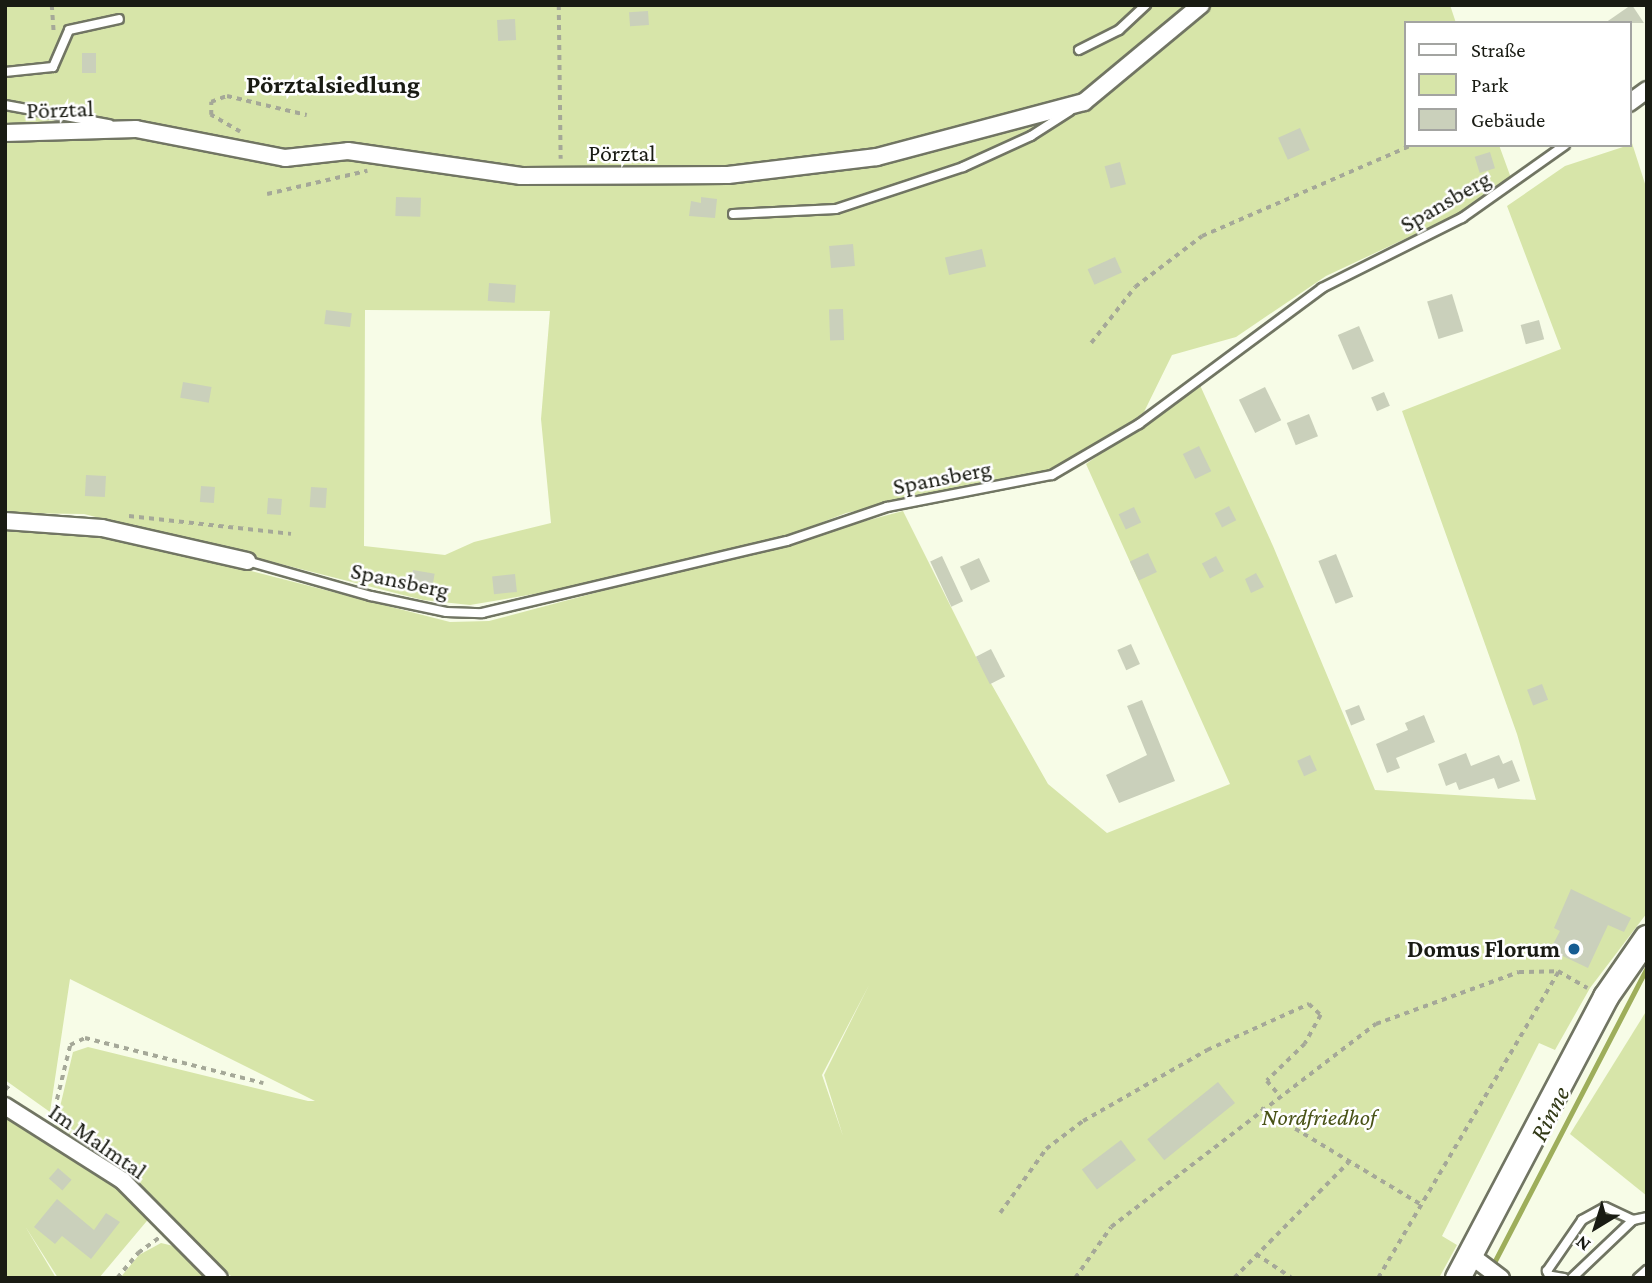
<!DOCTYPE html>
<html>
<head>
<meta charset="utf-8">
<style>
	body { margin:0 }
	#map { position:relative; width:1652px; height:1283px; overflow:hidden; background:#f7fce7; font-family:"Crimson Pro",serif }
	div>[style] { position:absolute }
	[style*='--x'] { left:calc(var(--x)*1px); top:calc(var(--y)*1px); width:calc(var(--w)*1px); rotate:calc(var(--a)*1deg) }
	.green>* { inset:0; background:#d7e5a9 }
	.stream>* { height:5px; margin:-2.5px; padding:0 2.5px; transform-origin:2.5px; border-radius:2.5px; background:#9eae5b }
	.building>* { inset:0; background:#cad0bb; transform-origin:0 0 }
	.path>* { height:3.5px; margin-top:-1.75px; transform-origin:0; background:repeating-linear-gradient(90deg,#a5a898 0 5px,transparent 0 10px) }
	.roads { filter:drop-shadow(2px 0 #717563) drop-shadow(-2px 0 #717563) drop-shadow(0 2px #717563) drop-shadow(0 -2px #717563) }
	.service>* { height:8px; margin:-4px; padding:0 4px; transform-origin:4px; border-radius:4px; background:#fff }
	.minor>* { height:16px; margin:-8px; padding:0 8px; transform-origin:8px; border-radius:8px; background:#fff }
	.primary>* { height:24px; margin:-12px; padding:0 12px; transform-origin:12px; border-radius:12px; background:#fff }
	.dots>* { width:19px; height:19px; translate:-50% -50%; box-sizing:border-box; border:4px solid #fff; border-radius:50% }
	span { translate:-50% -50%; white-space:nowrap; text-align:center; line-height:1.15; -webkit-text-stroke:5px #fff; paint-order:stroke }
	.street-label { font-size:24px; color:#191b13 }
	.poi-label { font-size:24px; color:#191b13; font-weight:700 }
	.right { translate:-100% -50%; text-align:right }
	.park-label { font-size:24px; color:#485216; font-style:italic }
	.neighbourhood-label { font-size:26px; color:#191b13; font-weight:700 }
	.water-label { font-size:26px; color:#323916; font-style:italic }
	.frame { position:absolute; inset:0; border:7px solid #191b13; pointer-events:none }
	.legend { position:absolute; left:1404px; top:21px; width:228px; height:126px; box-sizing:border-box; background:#fff; border:2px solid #a3a4a1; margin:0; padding:9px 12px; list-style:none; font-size:21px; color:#191b13 }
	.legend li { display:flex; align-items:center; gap:14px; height:35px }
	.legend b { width:35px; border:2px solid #a3a4a1 }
	.north { position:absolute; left:1561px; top:1192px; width:70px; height:70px; -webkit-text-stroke:5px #fff; paint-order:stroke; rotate:218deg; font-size:19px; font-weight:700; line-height:28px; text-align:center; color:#191b13 }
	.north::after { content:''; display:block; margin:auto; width:24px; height:32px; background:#191b13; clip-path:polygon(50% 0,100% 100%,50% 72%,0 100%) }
</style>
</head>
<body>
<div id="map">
	<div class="green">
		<div style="clip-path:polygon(evenodd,5px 5px,1450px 5px,1456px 23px,1405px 23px,1405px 145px,1499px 145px,1511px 178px,1460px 213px,1326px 276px,1236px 337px,1172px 355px,1144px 412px,1096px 449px,1052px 470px,846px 513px,792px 534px,598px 583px,470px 605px,423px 600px,84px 514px,5px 513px,5px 5px,365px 310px,550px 311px,541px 419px,551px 523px,474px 542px,445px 555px,364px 546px,365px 310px)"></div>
		<div style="clip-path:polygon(evenodd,1631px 140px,1647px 190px,1647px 913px,1590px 988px,1555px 1050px,1539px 1043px,1442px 1236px,1457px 1245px,1439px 1278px,233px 1278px,127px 1177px,55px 1128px,73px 1052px,88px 1047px,308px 1101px,315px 1101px,70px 979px,50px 1112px,5px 1080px,5px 529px,103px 533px,450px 622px,489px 621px,903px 511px,976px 657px,1048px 784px,1107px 833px,1230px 784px,1086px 464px,1199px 383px,1273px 546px,1375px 790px,1536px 800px,1517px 734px,1402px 411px,1561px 349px,1507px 206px,1565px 166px,1629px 145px,1631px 140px,869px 985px,824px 1075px,843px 1136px,822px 1075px,869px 985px)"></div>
		<div style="clip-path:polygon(1647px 1010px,1647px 1196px,1570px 1134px)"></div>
		<div style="clip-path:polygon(5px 1112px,119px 1187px,151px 1216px,99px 1278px,58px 1278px,25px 1226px,56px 1278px,5px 1278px)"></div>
		<div style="clip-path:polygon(161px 1243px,186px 1249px,214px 1278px,120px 1278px,139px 1255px)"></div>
	</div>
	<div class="stream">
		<div style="--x:1486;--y:1278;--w:349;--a:-62.6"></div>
	</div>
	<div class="building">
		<div style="clip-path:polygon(1632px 5px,1644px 23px,1605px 23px,1631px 5px)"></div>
		<div style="left:648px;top:11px;width:14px;height:19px;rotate:86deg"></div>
		<div style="left:515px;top:19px;width:21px;height:18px;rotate:87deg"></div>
		<div style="left:82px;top:53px;width:14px;height:20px"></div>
		<div style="left:1300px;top:128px;width:24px;height:24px;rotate:66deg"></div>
		<div style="left:1490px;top:152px;width:17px;height:16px;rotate:73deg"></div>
		<div style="left:1120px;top:162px;width:23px;height:16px;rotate:75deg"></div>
		<div style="left:396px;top:197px;width:25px;height:19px;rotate:2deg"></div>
		<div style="clip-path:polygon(701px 197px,717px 199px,715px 218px,689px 216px,691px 201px,701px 203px)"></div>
		<div style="left:853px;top:244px;width:22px;height:24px;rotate:85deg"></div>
		<div style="left:982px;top:249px;width:18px;height:38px;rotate:77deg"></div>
		<div style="left:1115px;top:257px;width:17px;height:30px;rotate:66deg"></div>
		<div style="left:489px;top:283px;width:27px;height:18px;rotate:4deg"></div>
		<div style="left:1452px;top:294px;width:39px;height:26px;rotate:73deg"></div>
		<div style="left:843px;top:309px;width:31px;height:14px;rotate:88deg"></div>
		<div style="left:326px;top:310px;width:26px;height:14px;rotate:7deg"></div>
		<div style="left:1539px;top:320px;width:20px;height:19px;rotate:75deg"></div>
		<div style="left:1359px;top:326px;width:38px;height:23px;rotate:67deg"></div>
		<div style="left:183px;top:382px;width:29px;height:16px;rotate:10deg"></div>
		<div style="left:1265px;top:387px;width:37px;height:29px;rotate:64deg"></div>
		<div style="left:1384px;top:392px;width:15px;height:14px;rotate:67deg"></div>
		<div style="left:1309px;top:414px;width:24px;height:24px;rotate:68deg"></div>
		<div style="left:1199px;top:446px;width:28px;height:18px;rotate:64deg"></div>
		<div style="left:86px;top:475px;width:20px;height:21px;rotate:3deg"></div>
		<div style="left:201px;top:486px;width:14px;height:16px;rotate:4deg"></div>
		<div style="left:311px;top:487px;width:16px;height:20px;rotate:4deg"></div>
		<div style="left:268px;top:498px;width:14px;height:16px;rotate:4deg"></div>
		<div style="left:1229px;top:506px;width:16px;height:16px;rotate:63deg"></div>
		<div style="left:1134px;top:507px;width:17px;height:17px;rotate:65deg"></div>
		<div style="left:1148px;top:553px;width:21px;height:20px;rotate:65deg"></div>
		<div style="left:1336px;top:554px;width:46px;height:19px;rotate:68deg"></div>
		<div style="left:942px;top:556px;width:50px;height:13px;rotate:65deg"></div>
		<div style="left:1216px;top:556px;width:17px;height:16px;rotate:62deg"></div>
		<div style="left:979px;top:558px;width:26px;height:21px;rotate:65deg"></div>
		<div style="left:413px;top:570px;width:22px;height:20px;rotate:10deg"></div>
		<div style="clip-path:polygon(1256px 573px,1264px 587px,1251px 593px,1245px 579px)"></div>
		<div style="left:515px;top:574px;width:18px;height:23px;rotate:84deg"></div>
		<div style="left:1131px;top:644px;width:22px;height:15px;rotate:66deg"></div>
		<div style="left:991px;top:649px;width:31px;height:17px;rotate:63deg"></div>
		<div style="left:1542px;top:684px;width:17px;height:16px;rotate:69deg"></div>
		<div style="clip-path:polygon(1142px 700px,1175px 781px,1119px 803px,1106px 775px,1147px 755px,1127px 706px)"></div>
		<div style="left:1359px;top:705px;width:16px;height:15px;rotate:68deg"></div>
		<div style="clip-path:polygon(1424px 715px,1435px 742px,1396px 758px,1400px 768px,1387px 773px,1376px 744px,1408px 730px,1405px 723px)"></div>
		<div style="clip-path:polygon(1466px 753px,1471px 766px,1499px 755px,1503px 764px,1512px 760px,1520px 781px,1498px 789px,1494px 778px,1459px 790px,1456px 782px,1446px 786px,1438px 764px)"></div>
		<div style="left:1310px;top:755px;width:17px;height:14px;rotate:66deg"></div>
		<div style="clip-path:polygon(1571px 889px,1631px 918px,1624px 932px,1608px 925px,1588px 968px,1550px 950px,1560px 931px,1554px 928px)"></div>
		<div style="left:1218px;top:1082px;width:27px;height:91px;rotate:51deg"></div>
		<div style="left:1121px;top:1140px;width:25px;height:49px;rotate:53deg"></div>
		<div style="left:58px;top:1168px;width:18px;height:14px;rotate:41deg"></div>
		<div style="clip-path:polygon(57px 1199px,94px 1230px,106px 1213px,120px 1222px,91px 1259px,62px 1236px,55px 1244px,34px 1227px)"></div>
	</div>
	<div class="path">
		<div style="--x:52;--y:5;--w:26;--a:86"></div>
		<div style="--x:559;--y:5;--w:154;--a:89.3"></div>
		<div style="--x:240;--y:132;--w:34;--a:-150"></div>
		<div style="--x:211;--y:115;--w:13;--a:-90"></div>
		<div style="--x:211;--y:102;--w:17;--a:-21"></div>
		<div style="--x:227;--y:96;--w:82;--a:13.4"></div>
		<div style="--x:267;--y:194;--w:103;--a:-13"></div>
		<div style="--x:1091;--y:343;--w:71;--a:-51.8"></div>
		<div style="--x:1135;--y:287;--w:84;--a:-37.3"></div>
		<div style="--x:1202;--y:236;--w:229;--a:-23.4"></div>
		<div style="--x:129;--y:516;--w:163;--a:6.3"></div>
		<div style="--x:5;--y:1086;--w:9;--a:36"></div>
		<div style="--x:1261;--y:1108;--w:186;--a:31.1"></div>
		<div style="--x:52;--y:1119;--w:76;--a:-76.3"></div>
		<div style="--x:70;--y:1045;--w:17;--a:-25"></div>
		<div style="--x:85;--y:1038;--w:184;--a:14.2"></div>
		<div style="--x:1000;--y:1213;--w:79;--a:-54.3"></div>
		<div style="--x:1046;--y:1149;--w:46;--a:-37.1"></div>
		<div style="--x:1083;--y:1121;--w:143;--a:-29.8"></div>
		<div style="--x:1207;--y:1050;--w:112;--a:-24.3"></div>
		<div style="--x:1309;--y:1004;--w:16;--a:43"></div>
		<div style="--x:1321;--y:1015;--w:33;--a:119"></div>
		<div style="--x:1305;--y:1044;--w:53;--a:135.8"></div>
		<div style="--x:1267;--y:1081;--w:18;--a:49"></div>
		<div style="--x:1256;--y:1254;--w:43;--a:33.7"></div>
		<div style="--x:117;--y:1278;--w:33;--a:-50"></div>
		<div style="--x:138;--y:1253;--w:26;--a:-36"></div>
		<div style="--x:1075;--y:1278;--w:62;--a:-54.8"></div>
		<div style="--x:1111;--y:1227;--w:334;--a:-37.5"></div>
		<div style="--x:1376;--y:1024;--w:152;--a:-20"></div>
		<div style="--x:1519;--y:972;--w:39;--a:-1"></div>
		<div style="--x:1558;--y:971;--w:34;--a:30"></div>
		<div style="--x:1234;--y:1278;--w:162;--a:-45.3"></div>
		<div style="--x:1378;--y:1278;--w:355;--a:-59.5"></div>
	</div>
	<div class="roads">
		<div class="service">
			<div style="--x:1079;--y:50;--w:45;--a:-26.6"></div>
			<div style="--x:1119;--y:30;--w:37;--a:-43"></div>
			<div style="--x:5;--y:72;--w:48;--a:-5.9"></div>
			<div style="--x:53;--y:67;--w:40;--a:-66.6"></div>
			<div style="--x:69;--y:30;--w:51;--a:-12.4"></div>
			<div style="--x:5;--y:105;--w:106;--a:10.4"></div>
			<div style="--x:733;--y:214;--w:103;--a:-2.8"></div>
			<div style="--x:836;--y:209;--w:134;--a:-18.3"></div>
			<div style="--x:963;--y:167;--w:75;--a:-24.5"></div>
			<div style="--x:1031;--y:136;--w:46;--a:-32.7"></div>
			<div style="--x:247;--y:561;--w:129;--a:15.8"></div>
			<div style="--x:371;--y:596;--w:77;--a:12"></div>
			<div style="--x:446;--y:612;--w:36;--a:2"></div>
			<div style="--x:482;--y:613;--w:313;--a:-13.3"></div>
			<div style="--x:787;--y:541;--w:106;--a:-18.8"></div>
			<div style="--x:887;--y:507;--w:168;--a:-11"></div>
			<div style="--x:1052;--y:475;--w:101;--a:-30.4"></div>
			<div style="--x:1139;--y:424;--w:228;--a:-36.6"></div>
			<div style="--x:1322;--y:288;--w:157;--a:-26.6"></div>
			<div style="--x:1462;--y:218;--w:126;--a:-35.3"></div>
			<div style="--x:1552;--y:1276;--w:12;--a:9"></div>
			<div style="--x:1550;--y:1278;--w:8;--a:-113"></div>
			<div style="--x:1547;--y:1271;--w:62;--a:-55.5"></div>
			<div style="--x:1582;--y:1220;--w:26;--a:-29"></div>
			<div style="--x:1605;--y:1207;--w:31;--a:25"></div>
			<div style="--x:1572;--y:1278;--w:84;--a:-43.6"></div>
			<div style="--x:1633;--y:1220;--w:14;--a:-12"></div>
			<div style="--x:1638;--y:1278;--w:12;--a:-42"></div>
		</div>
		<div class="minor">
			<div style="--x:1629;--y:103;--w:22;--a:-36"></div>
			<div style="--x:5;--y:133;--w:131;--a:-1.7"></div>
			<div style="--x:136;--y:129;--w:152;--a:11"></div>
			<div style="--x:285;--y:158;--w:63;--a:-6.3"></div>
			<div style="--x:348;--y:151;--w:175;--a:8.2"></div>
			<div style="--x:521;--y:176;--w:207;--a:-0.3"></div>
			<div style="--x:728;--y:175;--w:150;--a:-6.9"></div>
			<div style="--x:877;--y:157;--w:214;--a:-14.9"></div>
			<div style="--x:1084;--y:102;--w:152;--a:-39.7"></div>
			<div style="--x:5;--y:521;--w:97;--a:4.1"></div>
			<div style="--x:102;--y:528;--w:149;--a:12.8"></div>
			<div style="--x:5;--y:1106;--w:140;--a:32.4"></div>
			<div style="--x:123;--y:1181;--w:136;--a:45.3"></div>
			<div style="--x:1470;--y:1255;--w:39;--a:37"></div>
		</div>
		<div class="primary">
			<div style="--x:1458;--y:1278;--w:318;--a:-62.2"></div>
			<div style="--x:1606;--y:997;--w:72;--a:-55.2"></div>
		</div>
	</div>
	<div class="dots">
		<div style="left:1574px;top:949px;background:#175d92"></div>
	</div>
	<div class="street-label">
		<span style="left:60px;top:109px;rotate:-2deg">Pörztal</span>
		<span style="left:622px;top:153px">Pörztal</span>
		<span style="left:1445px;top:201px;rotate:-30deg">Spansberg</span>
		<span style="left:942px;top:477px;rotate:-11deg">Spansberg</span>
		<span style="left:400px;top:580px;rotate:12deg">Spansberg</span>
		<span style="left:98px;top:1141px;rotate:35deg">Im Malmtal</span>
	</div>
	<div class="poi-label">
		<span class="right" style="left:1560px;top:949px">Domus Florum</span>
	</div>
	<div class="park-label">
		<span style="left:1319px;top:1117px">Nordfriedhof</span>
	</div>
	<div class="neighbourhood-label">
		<span style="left:333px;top:85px">Pörztalsiedlung</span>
	</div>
	<div class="water-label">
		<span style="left:1550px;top:1114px;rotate:-63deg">Rinne</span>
	</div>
	<div class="frame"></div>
	<ul class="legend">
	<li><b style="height:9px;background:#fff"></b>Straße</li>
	<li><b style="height:19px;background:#d7e5a9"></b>Park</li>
	<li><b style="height:19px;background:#cad0bb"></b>Gebäude</li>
	</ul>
	<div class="north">N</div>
</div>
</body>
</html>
